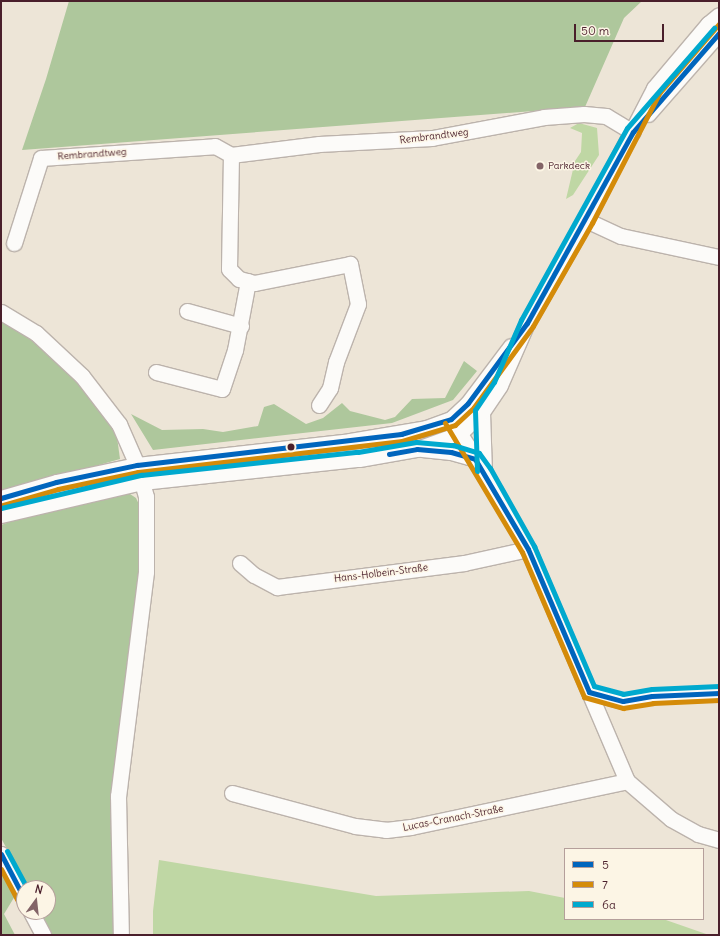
<!DOCTYPE html>
<html>
<head>
<meta charset="utf-8">
<style>
	body { margin:0 }
	#map { position:relative; width:720px; height:936px; overflow:hidden; background:#ede5d7; font-family:Delius,sans-serif }
	div>[style] { position:absolute }
	[style*='--x'] { left:calc(var(--x)*1px); top:calc(var(--y)*1px); width:calc(var(--w)*1px); rotate:calc(var(--a)*1deg) }
	.green>* { inset:0; background:#bfd7a4 }
	.forest>* { inset:0; background:#aec79c }
	.roads { filter:drop-shadow(1px 0 #bcb3ac) drop-shadow(-1px 0 #bcb3ac) drop-shadow(0 1px #bcb3ac) drop-shadow(0 -1px #bcb3ac) }
	.minor>* { height:15px; margin:-7.5px; padding:0 7.5px; transform-origin:7.5px; border-radius:7.5px; background:#fcfbf9 }
	.bus-1>* { height:5px; margin:-2.5px; padding:0 2.5px; transform-origin:2.5px; border-radius:2.5px; background:#0065bd }
	.bus-2>* { height:5px; margin:-2.5px; padding:0 2.5px; transform-origin:2.5px; border-radius:2.5px; background:#d48b09 }
	.bus-3>* { height:5px; margin:-2.5px; padding:0 2.5px; transform-origin:2.5px; border-radius:2.5px; background:#00a9ce }
	.dots>* { width:11px; height:11px; translate:-50% -50%; box-sizing:border-box; border:2px solid #fcf5e5; border-radius:50% }
	span { translate:-50% -50%; white-space:nowrap; text-align:center; line-height:1.15; -webkit-text-stroke:3px #fcf5e5; paint-order:stroke }
	.street-label { font-size:10px; color:#4a1f2b }
	.poi-label { font-size:10px; color:#4a1f2b }
	.left { translate:0 -50%; text-align:left }
	.frame { position:absolute; inset:0; border:2px solid #4a1f2b; pointer-events:none }
	.legend { position:absolute; left:564px; top:848px; width:140px; height:72px; box-sizing:border-box; background:#fcf5e5; border:1px solid #b59f9b; margin:0; padding:5px 7px; list-style:none; font-size:12px; color:#4a1f2b }
	.legend li { display:flex; align-items:center; gap:8px; height:20px }
	.legend b { width:20px; border:1px solid #b59f9b }
	.north { position:absolute; left:16px; top:880px; width:40px; height:40px; box-sizing:border-box; background:#fcf5e5; border:1px solid #b59f9b; border-radius:50%; rotate:15deg; font-size:11px; font-weight:700; line-height:16px; text-align:center; color:#4a1f2b }
	.north::after { content:''; display:block; margin:auto; width:14px; height:18px; background:#836467; clip-path:polygon(50% 0,100% 100%,50% 72%,0 100%) }
	.scale { position:absolute; left:574px; top:24px; width:90px; height:18px; box-sizing:border-box; border:2px solid #4a1f2b; border-top:0; padding-left:5px; font-size:12px; line-height:14px; white-space:nowrap; color:#4a1f2b; -webkit-text-stroke:3px #fcf5e5; paint-order:stroke }
</style>
</head>
<body>
<div id="map">
	<div class="green">
		<div style="clip-path:polygon(579px 123px,597px 128px,599px 155px,573px 195px,566px 199px,575px 161px,581px 152px,582px 133px,570px 128px)"></div>
		<div style="clip-path:polygon(159px 860px,376px 896px,529px 891px,565px 898px,565px 919px,663px 919px,709px 935px,153px 935px,153px 911px)"></div>
	</div>
	<div class="forest">
		<div style="clip-path:polygon(69px 1px,642px 1px,624px 18px,585px 107px,22px 150px,46px 79px)"></div>
		<div style="clip-path:polygon(1px 318px,17px 326px,70px 371px,116px 430px,120px 459px,1px 493px)"></div>
		<div style="clip-path:polygon(464px 361px,477px 371px,453px 400px,392px 423px,153px 450px,131px 414px,162px 430px,203px 429px,223px 432px,258px 426px,264px 407px,274px 404px,306px 424px,323px 418px,342px 403px,350px 411px,385px 420px,395px 417px,412px 399px,445px 398px)"></div>
		<div style="clip-path:polygon(127px 492px,136px 498px,144px 515px,117px 796px,116px 935px,52px 935px,40px 912px,48px 912px,48px 888px,28px 888px,1px 838px,1px 525px,30px 515px)"></div>
		<div style="clip-path:polygon(1px 873px,15px 896px,4px 914px,15px 935px,1px 935px)"></div>
	</div>
	<div class="roads">
		<div class="minor">
			<div style="--x:648;--y:114;--w:108;--a:-48.8"></div>
			<div style="--x:586;--y:220;--w:38;--a:25"></div>
			<div style="--x:621;--y:236;--w:100;--a:12.1"></div>
			<div style="--x:14;--y:243;--w:89;--a:-72.4"></div>
			<div style="--x:41;--y:158;--w:174;--a:-3.9"></div>
			<div style="--x:215;--y:146;--w:18;--a:29"></div>
			<div style="--x:187;--y:311;--w:56;--a:15.5"></div>
			<div style="--x:1;--y:312;--w:41;--a:31"></div>
			<div style="--x:36;--y:333;--w:63;--a:43.1"></div>
			<div style="--x:82;--y:376;--w:61;--a:52.4"></div>
			<div style="--x:119;--y:424;--w:45;--a:66.3"></div>
			<div style="--x:137;--y:465;--w:33;--a:74"></div>
			<div style="--x:146;--y:497;--w:75;--a:90"></div>
			<div style="--x:146;--y:572;--w:226;--a:97.1"></div>
			<div style="--x:118;--y:796;--w:139;--a:88.8"></div>
			<div style="--x:156;--y:372;--w:68;--a:14.4"></div>
			<div style="--x:222;--y:389;--w:41;--a:-71.6"></div>
			<div style="--x:235;--y:350;--w:70;--a:-79.3"></div>
			<div style="--x:319;--y:405;--w:20;--a:-57"></div>
			<div style="--x:330;--y:388;--w:27;--a:-77"></div>
			<div style="--x:336;--y:362;--w:62;--a:-69.2"></div>
			<div style="--x:358;--y:304;--w:41;--a:-101.3"></div>
			<div style="--x:350;--y:264;--w:98;--a:168.8"></div>
			<div style="--x:254;--y:283;--w:16;--a:-165"></div>
			<div style="--x:239;--y:279;--w:14;--a:-135"></div>
			<div style="--x:229;--y:269;--w:114;--a:-89"></div>
			<div style="--x:231;--y:155;--w:89;--a:-7.1"></div>
			<div style="--x:319;--y:144;--w:113;--a:-3"></div>
			<div style="--x:432;--y:138;--w:114;--a:-10.6"></div>
			<div style="--x:544;--y:117;--w:40;--a:-4.3"></div>
			<div style="--x:584;--y:114;--w:22;--a:5"></div>
			<div style="--x:606;--y:116;--w:31;--a:31"></div>
			<div style="--x:482;--y:412;--w:59;--a:88.1"></div>
			<div style="--x:454;--y:425;--w:55;--a:56.9"></div>
			<div style="--x:484;--y:471;--w:90;--a:60.6"></div>
			<div style="--x:528;--y:549;--w:252;--a:66.9"></div>
			<div style="--x:627;--y:781;--w:58;--a:40.8"></div>
			<div style="--x:671;--y:819;--w:31;--a:29"></div>
			<div style="--x:698;--y:834;--w:22;--a:16"></div>
			<div style="--x:422;--y:449;--w:29;--a:6"></div>
			<div style="--x:451;--y:452;--w:25;--a:16"></div>
			<div style="--x:1;--y:498;--w:57;--a:-16.2"></div>
			<div style="--x:56;--y:482;--w:83;--a:-11.9"></div>
			<div style="--x:137;--y:465;--w:214;--a:-6.4"></div>
			<div style="--x:350;--y:441;--w:77;--a:-9.7"></div>
			<div style="--x:426;--y:428;--w:27;--a:-20"></div>
			<div style="--x:451;--y:419;--w:23;--a:-43"></div>
			<div style="--x:468;--y:403;--w:71;--a:-53"></div>
			<div style="--x:1;--y:515;--w:145;--a:-13.2"></div>
			<div style="--x:142;--y:482;--w:218;--a:-6.1"></div>
			<div style="--x:359;--y:459;--w:59;--a:-9.8"></div>
			<div style="--x:417;--y:449;--w:45;--a:-19.7"></div>
			<div style="--x:459;--y:434;--w:32;--a:-44"></div>
			<div style="--x:482;--y:412;--w:32;--a:-56"></div>
			<div style="--x:500;--y:385;--w:68;--a:-66.5"></div>
			<div style="--x:527;--y:323;--w:119;--a:-60.2"></div>
			<div style="--x:586;--y:220;--w:148;--a:-62.7"></div>
			<div style="--x:654;--y:88;--w:84;--a:-49.8"></div>
			<div style="--x:708;--y:24;--w:14;--a:-39"></div>
			<div style="--x:240;--y:563;--w:18;--a:41"></div>
			<div style="--x:254;--y:575;--w:26;--a:28"></div>
			<div style="--x:277;--y:587;--w:189;--a:-7.3"></div>
			<div style="--x:464;--y:563;--w:66;--a:-12.3"></div>
			<div style="--x:589;--y:692;--w:35;--a:15"></div>
			<div style="--x:623;--y:701;--w:29;--a:-10"></div>
			<div style="--x:652;--y:696;--w:67;--a:-2.6"></div>
			<div style="--x:232;--y:793;--w:127;--a:15"></div>
			<div style="--x:355;--y:826;--w:31;--a:7"></div>
			<div style="--x:386;--y:830;--w:25;--a:-7"></div>
			<div style="--x:411;--y:827;--w:221;--a:-12"></div>
			<div style="--x:1;--y:854;--w:50;--a:62.4"></div>
			<div style="--x:31;--y:912;--w:26;--a:62"></div>
		</div>
	</div>
	<div class="bus-1">
		<div style="--x:389;--y:454;--w:28;--a:-10"></div>
		<div style="--x:417;--y:449;--w:34;--a:5"></div>
		<div style="--x:451;--y:452;--w:25;--a:16"></div>
		<div style="--x:475;--y:459;--w:104;--a:59.5"></div>
		<div style="--x:528;--y:549;--w:155;--a:66.9"></div>
		<div style="--x:589;--y:692;--w:35;--a:15"></div>
		<div style="--x:623;--y:701;--w:29;--a:-10"></div>
		<div style="--x:652;--y:696;--w:67;--a:-2.6"></div>
		<div style="--x:1;--y:498;--w:57;--a:-16.2"></div>
		<div style="--x:56;--y:482;--w:83;--a:-11.9"></div>
		<div style="--x:137;--y:465;--w:266;--a:-6.7"></div>
		<div style="--x:401;--y:434;--w:52;--a:-16.7"></div>
		<div style="--x:451;--y:419;--w:23;--a:-43"></div>
		<div style="--x:468;--y:403;--w:99;--a:-53.6"></div>
		<div style="--x:527;--y:323;--w:218;--a:-61"></div>
		<div style="--x:633;--y:132;--w:131;--a:-49"></div>
		<div style="--x:1;--y:854;--w:50;--a:62.4"></div>
	</div>
	<div class="bus-2">
		<div style="--x:445;--y:423;--w:150;--a:59.2"></div>
		<div style="--x:522;--y:552;--w:158;--a:66.8"></div>
		<div style="--x:584;--y:697;--w:41;--a:15.8"></div>
		<div style="--x:623;--y:708;--w:30;--a:-9"></div>
		<div style="--x:653;--y:703;--w:66;--a:-2.6"></div>
		<div style="--x:3;--y:505;--w:57;--a:-16.2"></div>
		<div style="--x:58;--y:489;--w:82;--a:-12"></div>
		<div style="--x:138;--y:472;--w:266;--a:-6.7"></div>
		<div style="--x:402;--y:441;--w:55;--a:-16.8"></div>
		<div style="--x:455;--y:425;--w:26;--a:-43"></div>
		<div style="--x:474;--y:407;--w:100;--a:-53.9"></div>
		<div style="--x:533;--y:326;--w:119;--a:-60.2"></div>
		<div style="--x:592;--y:223;--w:148;--a:-62.6"></div>
		<div style="--x:660;--y:92;--w:90;--a:-49.1"></div>
		<div style="--x:1;--y:869;--w:36;--a:62"></div>
	</div>
	<div class="bus-3">
		<div style="--x:477;--y:471;--w:61;--a:-91.9"></div>
		<div style="--x:475;--y:410;--w:34;--a:-56"></div>
		<div style="--x:494;--y:382;--w:68;--a:-66.5"></div>
		<div style="--x:521;--y:320;--w:219;--a:-61.1"></div>
		<div style="--x:627;--y:128;--w:133;--a:-49"></div>
		<div style="--x:1;--y:508;--w:144;--a:-13.3"></div>
		<div style="--x:141;--y:475;--w:218;--a:-6.1"></div>
		<div style="--x:358;--y:452;--w:59;--a:-9.8"></div>
		<div style="--x:416;--y:442;--w:37;--a:5"></div>
		<div style="--x:453;--y:445;--w:27;--a:17"></div>
		<div style="--x:479;--y:453;--w:19;--a:54"></div>
		<div style="--x:490;--y:468;--w:90;--a:60.6"></div>
		<div style="--x:534;--y:546;--w:152;--a:66.8"></div>
		<div style="--x:594;--y:686;--w:30;--a:15"></div>
		<div style="--x:623;--y:694;--w:29;--a:-10"></div>
		<div style="--x:652;--y:689;--w:67;--a:-2.6"></div>
		<div style="--x:7;--y:851;--w:42;--a:61.6"></div>
	</div>
	<div class="dots">
		<div style="left:540px;top:166px;background:#836467"></div>
		<div style="left:291px;top:447px;background:#4a1f2b"></div>
	</div>
	<div class="street-label">
		<span style="left:434px;top:136px;rotate:-7deg">Rembrandtweg</span>
		<span style="left:92px;top:154px;rotate:-4deg">Rembrandtweg</span>
		<span style="left:381px;top:573px;rotate:-7deg">Hans-Holbein-Straße</span>
		<span style="left:453px;top:818px;rotate:-11deg">Lucas-Cranach-Straße</span>
	</div>
	<div class="poi-label">
		<span class="left" style="left:548px;top:166px">Parkdeck</span>
	</div>
	<div class="frame"></div>
	<ul class="legend">
	<li><b style="height:5px;background:#0065bd"></b>5</li>
	<li><b style="height:5px;background:#d48b09"></b>7</li>
	<li><b style="height:5px;background:#00a9ce"></b>6a</li>
	</ul>
	<div class="north">N</div>
	<div class="scale">50 m</div>
</div>
</body>
</html>
